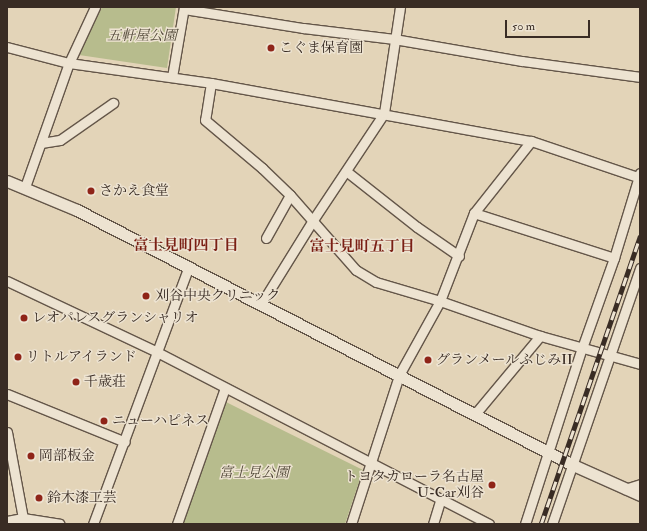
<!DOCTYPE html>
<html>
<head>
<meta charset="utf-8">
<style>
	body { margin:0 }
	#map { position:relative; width:647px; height:531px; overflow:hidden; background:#e3d4b8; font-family:"IM FELL Double Pica","Noto Serif JP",serif }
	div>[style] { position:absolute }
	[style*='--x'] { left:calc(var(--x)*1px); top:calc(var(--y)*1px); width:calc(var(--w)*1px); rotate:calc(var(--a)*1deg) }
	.green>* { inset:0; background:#b7bc8d }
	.roads { filter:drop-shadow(1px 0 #645649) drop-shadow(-1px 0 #645649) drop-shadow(0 1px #645649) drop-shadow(0 -1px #645649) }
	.minor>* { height:9px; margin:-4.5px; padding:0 4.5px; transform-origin:4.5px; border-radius:4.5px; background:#ede3d1 }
	.tertiary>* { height:11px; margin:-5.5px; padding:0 5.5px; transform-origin:5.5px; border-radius:5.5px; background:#ede3d1 }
	.rail>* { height:4.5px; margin-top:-2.25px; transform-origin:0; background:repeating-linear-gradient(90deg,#ede3d1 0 9px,#392c24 0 18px); box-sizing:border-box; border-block:1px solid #392c24 }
	.dots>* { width:11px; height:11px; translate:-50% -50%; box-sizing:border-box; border:2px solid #ede3d1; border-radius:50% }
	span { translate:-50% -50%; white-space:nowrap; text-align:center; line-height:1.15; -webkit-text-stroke:3px #ede3d1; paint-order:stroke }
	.park-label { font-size:14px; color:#524939; font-style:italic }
	.poi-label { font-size:14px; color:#392c24 }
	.left { translate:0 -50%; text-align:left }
	.right { translate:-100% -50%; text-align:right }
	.neighbourhood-label { font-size:15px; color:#7a1f14; font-weight:700 }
	.frame { position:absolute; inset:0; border:8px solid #392c24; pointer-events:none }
	.scale { position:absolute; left:505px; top:20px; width:85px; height:18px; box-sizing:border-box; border:2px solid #392c24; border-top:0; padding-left:5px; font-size:12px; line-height:14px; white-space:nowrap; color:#392c24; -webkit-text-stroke:3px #ede3d1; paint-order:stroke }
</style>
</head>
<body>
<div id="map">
	<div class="green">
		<div style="clip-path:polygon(102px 7px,176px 7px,167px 68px,79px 55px)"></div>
		<div style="clip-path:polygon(226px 402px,363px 470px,345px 524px,180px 524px)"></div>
	</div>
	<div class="roads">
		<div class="minor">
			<div style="--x:184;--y:9;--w:121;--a:9.1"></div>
			<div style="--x:303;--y:28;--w:92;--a:6.9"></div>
			<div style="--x:394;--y:39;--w:130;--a:9.8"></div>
			<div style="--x:522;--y:61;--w:119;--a:7.7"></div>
			<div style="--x:7;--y:47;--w:64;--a:14.5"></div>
			<div style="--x:69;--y:63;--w:143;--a:8"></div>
			<div style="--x:211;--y:83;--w:325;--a:10.3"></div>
			<div style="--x:172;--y:77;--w:71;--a:-80.3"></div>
			<div style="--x:211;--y:83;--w:37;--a:99"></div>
			<div style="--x:205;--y:120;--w:75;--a:40.1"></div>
			<div style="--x:262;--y:168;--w:39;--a:44"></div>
			<div style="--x:290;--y:195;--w:100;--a:48.7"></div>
			<div style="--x:356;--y:270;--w:23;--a:31"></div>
			<div style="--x:376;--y:282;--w:67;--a:16.5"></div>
			<div style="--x:440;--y:301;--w:103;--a:19.3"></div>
			<div style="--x:537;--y:335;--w:107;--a:15.7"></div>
			<div style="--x:41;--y:143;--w:19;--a:-9"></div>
			<div style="--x:60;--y:140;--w:65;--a:-34.9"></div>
			<div style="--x:346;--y:171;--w:90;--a:38.3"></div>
			<div style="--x:417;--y:227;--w:51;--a:34.6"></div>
			<div style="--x:25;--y:187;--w:132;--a:-70.5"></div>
			<div style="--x:69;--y:63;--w:62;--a:-65.1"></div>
			<div style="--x:474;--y:213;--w:147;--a:17.8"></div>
			<div style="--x:266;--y:238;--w:49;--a:-60.8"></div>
			<div style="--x:7;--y:281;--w:166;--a:25.3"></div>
			<div style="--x:157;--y:352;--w:374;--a:27.4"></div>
			<div style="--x:261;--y:304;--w:99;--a:-58.2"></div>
			<div style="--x:313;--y:220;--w:128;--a:-56.4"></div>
			<div style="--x:384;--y:113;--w:107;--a:-81.4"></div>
			<div style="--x:7;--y:394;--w:127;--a:22.1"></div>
			<div style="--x:475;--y:414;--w:102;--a:-50.2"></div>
			<div style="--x:7;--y:432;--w:87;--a:79.5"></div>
			<div style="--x:625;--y:489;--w:16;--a:-18"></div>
			<div style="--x:7;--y:521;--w:16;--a:-11"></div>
			<div style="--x:23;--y:518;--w:37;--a:9"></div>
			<div style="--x:93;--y:524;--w:275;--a:-69.6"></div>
			<div style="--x:177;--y:524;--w:144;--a:-70.6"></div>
			<div style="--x:351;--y:524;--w:157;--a:-72.1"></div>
			<div style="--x:399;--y:375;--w:85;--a:-61"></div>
			<div style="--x:440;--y:301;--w:94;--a:-68.9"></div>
			<div style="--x:474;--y:213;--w:92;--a:-51.6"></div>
			<div style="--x:531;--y:141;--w:115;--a:18.7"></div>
			<div style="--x:433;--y:524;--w:27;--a:-73"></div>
			<div style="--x:525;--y:524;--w:185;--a:-72.1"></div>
			<div style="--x:582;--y:348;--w:96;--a:-70.4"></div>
			<div style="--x:614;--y:258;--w:89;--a:-73"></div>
			<div style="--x:552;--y:524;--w:271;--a:-71"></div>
		</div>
		<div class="tertiary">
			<div style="--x:7;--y:181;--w:76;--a:22.5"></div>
			<div style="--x:77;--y:210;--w:558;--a:27.21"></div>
			<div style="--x:573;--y:465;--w:73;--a:24.1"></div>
		</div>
	</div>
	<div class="rail">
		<div style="--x:541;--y:524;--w:305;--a:-71"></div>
	</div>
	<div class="dots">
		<div style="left:271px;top:48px;background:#8f2418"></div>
		<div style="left:91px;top:191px;background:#8f2418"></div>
		<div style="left:146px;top:296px;background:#8f2418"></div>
		<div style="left:24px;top:318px;background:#8f2418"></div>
		<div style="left:18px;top:357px;background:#8f2418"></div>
		<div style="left:428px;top:360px;background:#8f2418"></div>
		<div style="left:76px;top:382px;background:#8f2418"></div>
		<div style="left:104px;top:421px;background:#8f2418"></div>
		<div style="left:31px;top:456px;background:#8f2418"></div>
		<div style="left:492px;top:485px;background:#8f2418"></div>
		<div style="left:39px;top:498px;background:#8f2418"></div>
	</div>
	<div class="park-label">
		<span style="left:142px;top:36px">五軒屋公園</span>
		<span style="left:254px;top:473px">富士見公園</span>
	</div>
	<div class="poi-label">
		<span class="left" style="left:279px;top:48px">こぐま保育園</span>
		<span class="left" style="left:99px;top:191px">さかえ食堂</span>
		<span class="left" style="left:155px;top:296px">刈谷中央クリニック</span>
		<span class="left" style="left:32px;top:318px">レオパレスグランシャリオ</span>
		<span class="left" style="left:26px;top:357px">リトルアイランド</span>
		<span class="left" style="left:436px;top:360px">グランメールふじみII</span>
		<span class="left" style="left:84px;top:382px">千歳荘</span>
		<span class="left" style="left:112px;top:421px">ニューハピネス</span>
		<span class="left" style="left:39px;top:456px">岡部板金</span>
		<span class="right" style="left:484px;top:485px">トヨタカローラ名古屋<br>U-Car刈谷</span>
		<span class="left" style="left:47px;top:498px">鈴木漆工芸</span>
	</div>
	<div class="neighbourhood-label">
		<span style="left:186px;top:246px">富士見町四丁目</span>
		<span style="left:362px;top:247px">富士見町五丁目</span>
	</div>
	<div class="frame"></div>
	<div class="scale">50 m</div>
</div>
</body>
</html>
